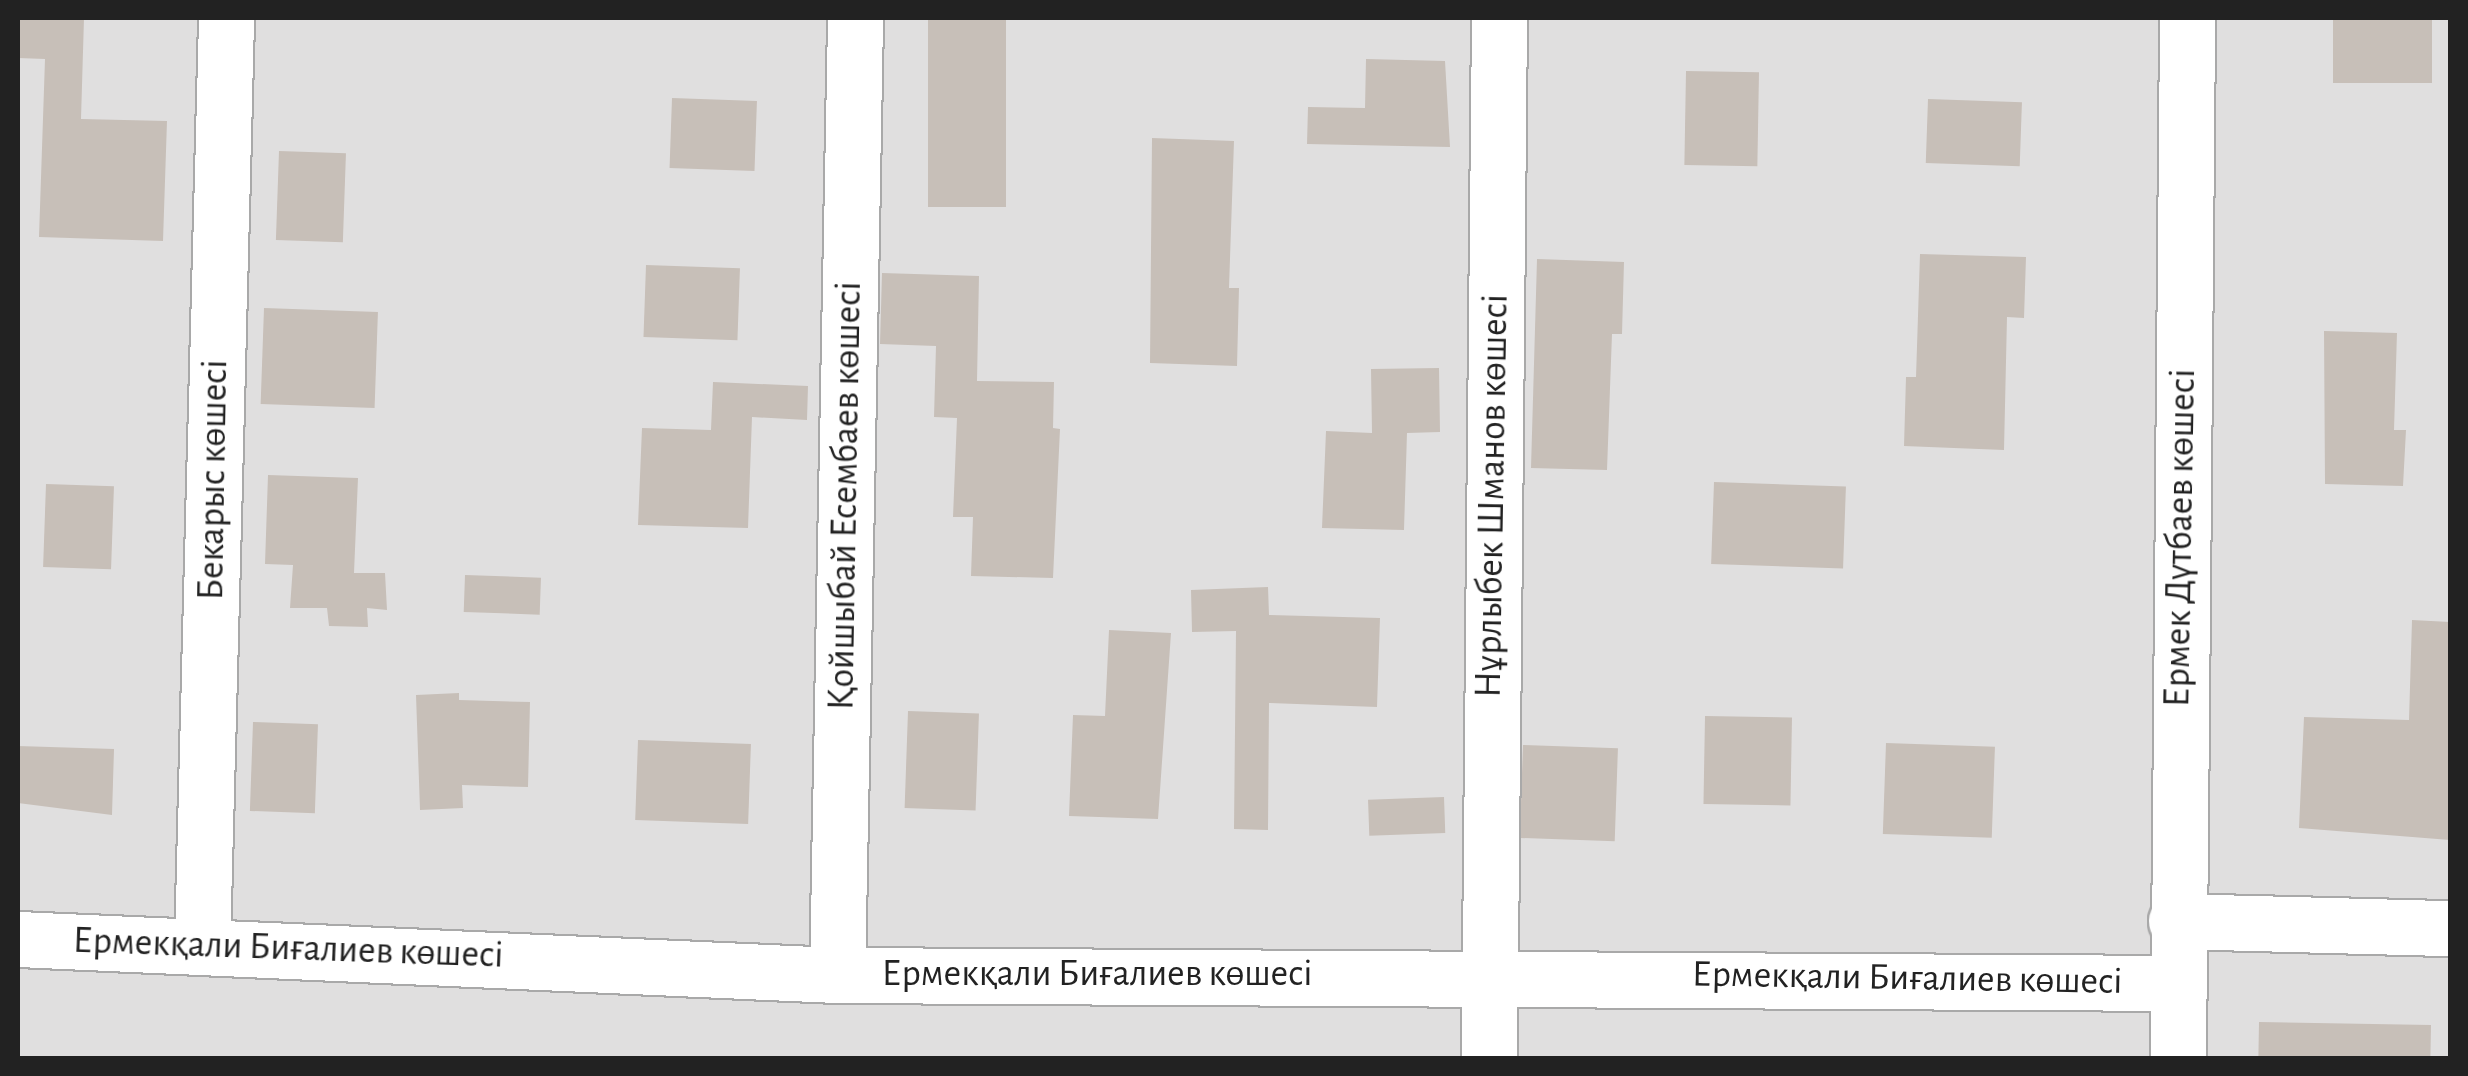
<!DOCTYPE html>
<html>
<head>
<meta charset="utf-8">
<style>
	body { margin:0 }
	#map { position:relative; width:2468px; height:1076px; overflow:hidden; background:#f2efe9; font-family:"Alegreya Sans",sans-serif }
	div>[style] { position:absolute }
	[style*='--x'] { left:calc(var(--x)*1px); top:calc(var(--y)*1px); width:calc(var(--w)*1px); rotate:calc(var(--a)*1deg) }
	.residential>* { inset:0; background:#e0dfdf; transform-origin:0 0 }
	.building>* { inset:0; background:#c7bfb8; transform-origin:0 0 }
	.roads { filter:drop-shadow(2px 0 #a9a9a9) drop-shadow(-2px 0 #a9a9a9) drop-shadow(0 2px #a9a9a9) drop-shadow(0 -2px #a9a9a9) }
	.minor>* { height:55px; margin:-27.5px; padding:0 27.5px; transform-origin:27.5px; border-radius:27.5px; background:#fff }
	span { translate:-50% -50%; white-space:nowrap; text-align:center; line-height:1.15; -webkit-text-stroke:8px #fff; paint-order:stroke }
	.street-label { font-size:38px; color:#222 }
	.frame { position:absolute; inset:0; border:20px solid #222; pointer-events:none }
</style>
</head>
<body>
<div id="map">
	<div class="residential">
		<div style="left:18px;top:18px;width:2432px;height:1040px"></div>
	</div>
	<div class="building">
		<div style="clip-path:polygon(18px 18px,84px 18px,81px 119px,167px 121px,163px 241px,39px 237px,45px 59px,18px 58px)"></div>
		<div style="left:928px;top:18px;width:78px;height:189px"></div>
		<div style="left:2333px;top:18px;width:99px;height:65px"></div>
		<div style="clip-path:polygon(1366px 59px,1445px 61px,1450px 147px,1307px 144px,1308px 107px,1365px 108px)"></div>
		<div style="left:1686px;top:71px;width:73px;height:94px;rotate:1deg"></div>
		<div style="left:672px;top:98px;width:85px;height:70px;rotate:2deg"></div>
		<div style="left:1928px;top:99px;width:94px;height:64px;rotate:2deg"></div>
		<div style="clip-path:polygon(1152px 138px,1234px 141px,1229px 288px,1239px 288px,1237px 366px,1150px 363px)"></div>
		<div style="left:279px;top:151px;width:67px;height:89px;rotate:2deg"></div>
		<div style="clip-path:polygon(1920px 254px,2026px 257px,2024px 318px,2007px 317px,2004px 450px,1904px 446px,1906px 377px,1916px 377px)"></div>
		<div style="clip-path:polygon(1537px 259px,1624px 262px,1622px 334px,1612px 334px,1607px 470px,1531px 468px)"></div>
		<div style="left:646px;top:265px;width:94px;height:72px;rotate:2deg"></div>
		<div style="clip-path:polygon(882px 273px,979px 276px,977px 381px,1054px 382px,1053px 428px,1060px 429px,1053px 578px,971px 576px,973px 517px,953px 517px,957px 418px,934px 417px,936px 346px,880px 344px)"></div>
		<div style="left:264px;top:308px;width:114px;height:96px;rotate:2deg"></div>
		<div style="clip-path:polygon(2324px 331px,2397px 333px,2394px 430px,2406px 430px,2403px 486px,2325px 484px)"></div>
		<div style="clip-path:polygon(1439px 368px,1440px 432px,1407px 433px,1404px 530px,1322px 528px,1326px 431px,1372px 433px,1371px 369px)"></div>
		<div style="clip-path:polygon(713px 382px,808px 386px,807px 420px,752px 417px,748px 528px,638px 525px,642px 428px,711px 430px)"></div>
		<div style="clip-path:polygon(268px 475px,358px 478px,354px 573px,385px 573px,387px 610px,367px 608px,368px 627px,329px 626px,327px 608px,290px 608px,293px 565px,265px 564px)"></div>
		<div style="left:1714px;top:482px;width:132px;height:82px;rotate:2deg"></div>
		<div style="left:46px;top:484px;width:68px;height:83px;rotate:2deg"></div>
		<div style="left:465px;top:575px;width:76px;height:37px;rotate:2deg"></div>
		<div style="clip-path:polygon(1268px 587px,1269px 615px,1380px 618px,1377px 707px,1269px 703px,1268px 830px,1234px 829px,1236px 631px,1192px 632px,1191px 590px)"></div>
		<div style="clip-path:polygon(2412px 620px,2450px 622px,2450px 840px,2299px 828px,2304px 717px,2409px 720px)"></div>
		<div style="clip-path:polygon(1109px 630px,1171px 633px,1158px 819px,1069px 816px,1073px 715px,1105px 716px)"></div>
		<div style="clip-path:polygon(459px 693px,459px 700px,530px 702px,528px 787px,462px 785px,463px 808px,420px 810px,416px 695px)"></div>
		<div style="left:908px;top:711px;width:71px;height:97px;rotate:2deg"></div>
		<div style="left:1705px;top:716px;width:87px;height:88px;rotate:1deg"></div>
		<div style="left:253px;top:722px;width:65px;height:89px;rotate:2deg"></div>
		<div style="left:638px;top:740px;width:113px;height:80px;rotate:2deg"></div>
		<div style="left:1886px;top:743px;width:109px;height:91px;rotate:2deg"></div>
		<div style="left:1523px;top:745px;width:95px;height:93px;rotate:2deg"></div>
		<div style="clip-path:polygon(18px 746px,114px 749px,112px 815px,18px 803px)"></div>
		<div style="left:1444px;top:797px;width:36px;height:76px;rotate:88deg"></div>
		<div style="left:2259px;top:1022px;width:172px;height:36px;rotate:1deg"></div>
	</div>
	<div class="roads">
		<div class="minor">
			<div style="--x:2176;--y:921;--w:274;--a:1.5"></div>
			<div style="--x:18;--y:939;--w:820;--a:2.52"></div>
			<div style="--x:837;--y:975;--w:1341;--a:0.34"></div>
			<div style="--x:202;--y:943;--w:925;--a:-88.51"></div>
			<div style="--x:837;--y:975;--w:957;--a:-88.92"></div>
			<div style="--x:1489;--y:1058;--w:1040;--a:-89.45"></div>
			<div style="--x:2178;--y:1058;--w:1040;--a:-89.5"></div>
		</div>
	</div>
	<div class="street-label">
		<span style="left:214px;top:480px;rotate:-89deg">Бекарыс көшесі</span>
		<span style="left:846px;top:496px;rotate:-89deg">Қойшыбай Есембаев көшесі</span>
		<span style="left:1493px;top:496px;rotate:-89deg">Нұрлыбек Шманов көшесі</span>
		<span style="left:2181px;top:538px;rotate:-89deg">Ермек Дүтбаев көшесi</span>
		<span style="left:288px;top:949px;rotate:2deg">Ермекқали Биғалиев көшесі</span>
		<span style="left:1097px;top:975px">Ермекқали Биғалиев көшесі</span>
		<span style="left:1907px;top:979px;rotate:1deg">Ермекқали Биғалиев көшесі</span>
	</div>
	<div class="frame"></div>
</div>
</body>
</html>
